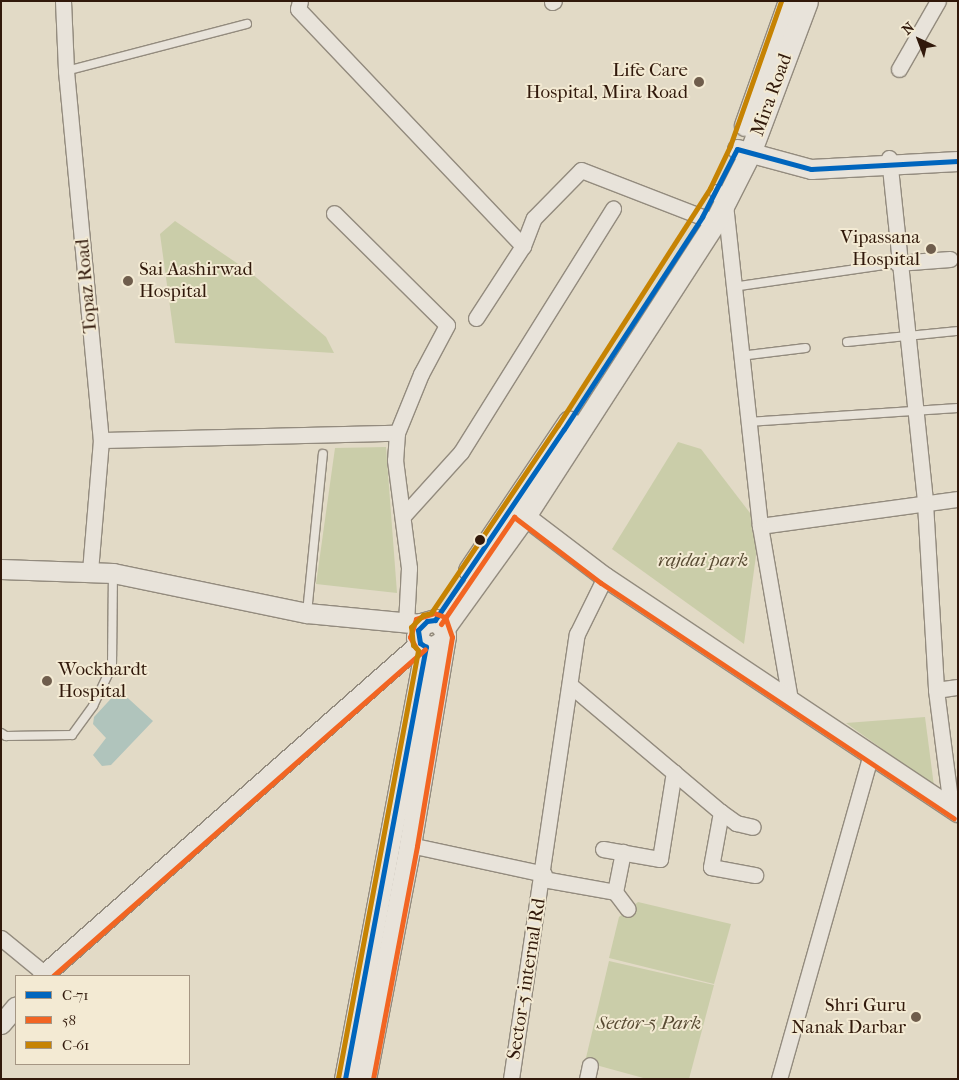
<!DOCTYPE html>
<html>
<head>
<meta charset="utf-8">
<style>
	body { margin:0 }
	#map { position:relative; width:959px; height:1080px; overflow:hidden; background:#e2dac6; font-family:"IM FELL French Canon",serif }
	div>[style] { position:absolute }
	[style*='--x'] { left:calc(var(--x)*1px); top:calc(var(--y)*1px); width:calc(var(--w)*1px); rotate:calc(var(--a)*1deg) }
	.green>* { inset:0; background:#cacda9 }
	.water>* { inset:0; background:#b0c4bc }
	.roads { filter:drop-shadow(1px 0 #938b7e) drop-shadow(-1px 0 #938b7e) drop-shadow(0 1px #938b7e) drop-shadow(0 -1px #938b7e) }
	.service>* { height:8px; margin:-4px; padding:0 4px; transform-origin:4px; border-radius:4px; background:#e8e3da }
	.minor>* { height:15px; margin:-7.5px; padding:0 7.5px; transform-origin:7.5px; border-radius:7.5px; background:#e8e3da }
	.tertiary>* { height:19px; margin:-9.5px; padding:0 9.5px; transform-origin:9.5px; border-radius:9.5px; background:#e8e3da }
	.secondary>* { height:21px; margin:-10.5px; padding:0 10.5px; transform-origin:10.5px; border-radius:10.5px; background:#e8e3da }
	.bus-1>* { height:5px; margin:-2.5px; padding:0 2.5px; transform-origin:2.5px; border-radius:2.5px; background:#0065bd }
	.bus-2>* { height:5px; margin:-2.5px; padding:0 2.5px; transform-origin:2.5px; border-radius:2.5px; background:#f26522 }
	.bus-3>* { height:5px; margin:-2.5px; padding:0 2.5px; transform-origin:2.5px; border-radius:2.5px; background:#c68303 }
	.dots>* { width:14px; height:14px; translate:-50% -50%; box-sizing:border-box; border:2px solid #f3ead3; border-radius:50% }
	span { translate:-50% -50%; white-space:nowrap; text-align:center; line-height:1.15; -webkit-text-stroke:4px #f3ead3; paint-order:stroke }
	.poi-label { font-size:19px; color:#31190b }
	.right { translate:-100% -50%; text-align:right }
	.left { translate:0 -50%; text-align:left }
	.street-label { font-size:19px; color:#31190b }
	.park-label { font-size:19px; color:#594c34; font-style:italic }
	.frame { position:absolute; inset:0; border:2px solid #31190b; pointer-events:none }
	.legend { position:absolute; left:15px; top:975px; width:175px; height:90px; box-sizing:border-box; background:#f3ead3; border:1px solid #a59683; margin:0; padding:6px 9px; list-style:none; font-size:15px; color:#31190b }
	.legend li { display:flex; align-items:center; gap:10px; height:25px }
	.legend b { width:25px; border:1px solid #a59683 }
	.north { position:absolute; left:894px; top:15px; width:50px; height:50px; -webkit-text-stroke:4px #f3ead3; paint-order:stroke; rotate:317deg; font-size:14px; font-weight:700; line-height:20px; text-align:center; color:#31190b }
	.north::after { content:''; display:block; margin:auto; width:18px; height:22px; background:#31190b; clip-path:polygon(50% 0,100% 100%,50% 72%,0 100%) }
</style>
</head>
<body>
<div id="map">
	<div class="green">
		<div style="clip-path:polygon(175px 221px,250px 272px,326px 337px,334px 353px,175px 343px,160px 234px)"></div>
		<div style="clip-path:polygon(678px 442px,701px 449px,760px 526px,744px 644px,612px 549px)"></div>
		<div style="clip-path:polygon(386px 447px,397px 593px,316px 584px,335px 448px)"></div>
		<div style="clip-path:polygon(925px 717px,934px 786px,846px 723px)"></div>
		<div style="clip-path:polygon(638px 902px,731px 924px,714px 984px,609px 958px,619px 917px)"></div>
		<div style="clip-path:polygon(609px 961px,714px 985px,689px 1079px,647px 1079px,585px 1062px)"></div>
	</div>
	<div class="water">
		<div style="clip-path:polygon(119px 690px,153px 721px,111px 765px,102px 766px,93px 755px,106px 738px,93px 724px,94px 717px)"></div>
	</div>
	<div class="roads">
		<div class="service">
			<div style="--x:66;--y:71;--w:187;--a:-14.6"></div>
			<div style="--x:733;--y:287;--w:166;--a:-8.3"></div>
			<div style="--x:847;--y:342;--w:112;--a:-5.7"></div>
			<div style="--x:740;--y:356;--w:66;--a:-6.9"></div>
			<div style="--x:748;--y:422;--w:210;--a:-3.8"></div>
			<div style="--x:307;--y:613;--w:160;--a:-84.3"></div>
			<div style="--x:1;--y:733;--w:6;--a:31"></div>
			<div style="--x:6;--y:736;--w:66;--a:-0.9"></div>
			<div style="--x:72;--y:735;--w:36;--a:-54"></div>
			<div style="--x:93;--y:706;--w:44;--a:-64.6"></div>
			<div style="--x:112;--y:666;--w:93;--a:-89.4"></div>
		</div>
		<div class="minor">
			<div style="--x:63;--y:1;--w:70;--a:87.5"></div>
			<div style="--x:66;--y:71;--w:371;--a:84.6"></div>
			<div style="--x:101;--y:440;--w:131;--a:94.8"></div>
			<div style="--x:300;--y:1;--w:8;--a:104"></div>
			<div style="--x:298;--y:9;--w:327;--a:46.5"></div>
			<div style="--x:552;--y:2;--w:2;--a:-27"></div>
			<div style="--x:899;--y:69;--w:78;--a:-60.2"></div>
			<div style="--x:889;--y:158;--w:347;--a:84"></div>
			<div style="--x:925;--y:503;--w:187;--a:86.6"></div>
			<div style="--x:717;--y:192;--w:14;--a:56"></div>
			<div style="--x:725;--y:204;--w:324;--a:83.8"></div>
			<div style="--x:760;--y:526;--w:200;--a:-7.8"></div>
			<div style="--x:897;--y:263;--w:53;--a:-4.3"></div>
			<div style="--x:476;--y:318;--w:86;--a:-56.9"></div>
			<div style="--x:523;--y:246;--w:30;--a:-69"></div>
			<div style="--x:534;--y:218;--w:67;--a:-45.6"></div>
			<div style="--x:581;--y:170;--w:144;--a:21.2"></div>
			<div style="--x:397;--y:433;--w:27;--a:94"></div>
			<div style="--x:395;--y:460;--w:109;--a:82.6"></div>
			<div style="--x:409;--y:568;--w:56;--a:93.1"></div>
			<div style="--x:101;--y:440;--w:296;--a:-1.4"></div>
			<div style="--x:397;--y:433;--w:64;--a:-67.9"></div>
			<div style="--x:421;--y:374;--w:55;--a:-62"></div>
			<div style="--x:447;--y:325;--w:159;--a:-135.3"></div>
			<div style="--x:404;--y:515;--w:85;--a:-47.9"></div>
			<div style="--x:461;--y:452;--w:287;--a:-58"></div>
			<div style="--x:760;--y:526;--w:177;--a:80.2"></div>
			<div style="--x:570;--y:685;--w:197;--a:40.1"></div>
			<div style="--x:721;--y:812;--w:19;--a:36"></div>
			<div style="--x:736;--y:823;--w:17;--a:13"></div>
			<div style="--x:951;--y:807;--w:118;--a:-97.3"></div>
			<div style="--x:936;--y:690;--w:22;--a:-8"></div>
			<div style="--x:721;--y:812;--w:56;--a:100.3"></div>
			<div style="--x:711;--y:867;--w:45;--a:10.3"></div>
			<div style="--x:410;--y:845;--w:137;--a:12.2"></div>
			<div style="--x:603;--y:849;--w:58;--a:10"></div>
			<div style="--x:660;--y:859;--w:88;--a:-80.9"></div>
			<div style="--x:543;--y:879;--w:73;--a:10.2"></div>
			<div style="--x:615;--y:892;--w:21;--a:53"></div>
			<div style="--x:615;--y:892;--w:41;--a:-78.7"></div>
			<div style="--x:1;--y:938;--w:57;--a:39.3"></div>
			<div style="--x:511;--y:1079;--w:450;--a:-81.6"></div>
			<div style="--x:577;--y:634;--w:64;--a:-63.8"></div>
			<div style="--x:587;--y:1079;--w:14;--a:-78"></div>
			<div style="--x:779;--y:1079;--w:338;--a:-74.2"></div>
		</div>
		<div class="tertiary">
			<div style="--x:737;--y:149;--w:77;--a:15.1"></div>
			<div style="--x:811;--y:169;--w:147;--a:-3.1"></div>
			<div style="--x:513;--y:507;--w:116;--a:37.3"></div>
			<div style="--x:605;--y:577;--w:424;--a:33.7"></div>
			<div style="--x:1;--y:569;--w:112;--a:2"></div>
			<div style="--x:113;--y:573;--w:198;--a:11.7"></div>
			<div style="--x:307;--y:613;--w:115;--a:5.5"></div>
			<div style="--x:42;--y:976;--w:504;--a:-41.38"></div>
			<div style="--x:1;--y:1024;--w:23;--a:-50"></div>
		</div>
		<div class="secondary">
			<div style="--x:745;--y:125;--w:132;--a:-70.5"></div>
			<div style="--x:469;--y:570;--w:179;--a:-56.1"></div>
			<div style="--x:444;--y:628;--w:138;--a:-54.1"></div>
			<div style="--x:525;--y:516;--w:350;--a:-57.1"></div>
			<div style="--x:715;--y:222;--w:77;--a:-63.1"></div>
			<div style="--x:750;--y:153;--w:162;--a:-69.4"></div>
			<div style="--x:345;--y:1079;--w:440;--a:-79.4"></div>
			<div style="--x:365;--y:1079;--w:238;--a:-79.1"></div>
			<div style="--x:410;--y:845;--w:212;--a:-80.5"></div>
			<div style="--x:445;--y:636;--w:8;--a:-97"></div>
			<div style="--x:444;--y:628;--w:12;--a:-138"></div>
			<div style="--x:435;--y:620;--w:15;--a:164"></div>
			<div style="--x:421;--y:624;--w:14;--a:107"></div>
			<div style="--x:417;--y:637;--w:7;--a:63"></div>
			<div style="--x:420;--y:643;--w:13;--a:23"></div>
			<div style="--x:432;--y:648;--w:12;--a:-31"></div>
		</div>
	</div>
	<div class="bus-1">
		<div style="--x:345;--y:1079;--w:440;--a:-79.4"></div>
		<div style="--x:426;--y:647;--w:7;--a:-146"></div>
		<div style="--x:420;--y:643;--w:13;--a:-99"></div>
		<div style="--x:418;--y:630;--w:13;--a:-45"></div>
		<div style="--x:427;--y:621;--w:8;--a:-7"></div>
		<div style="--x:435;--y:620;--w:230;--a:-56"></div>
		<div style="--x:564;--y:429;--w:253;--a:-56.9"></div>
		<div style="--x:702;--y:217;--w:76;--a:-62.8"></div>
		<div style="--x:737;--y:149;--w:77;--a:15.1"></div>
		<div style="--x:811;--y:169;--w:147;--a:-3.1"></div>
	</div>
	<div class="bus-2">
		<div style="--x:441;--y:624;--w:130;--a:-55.7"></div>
		<div style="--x:514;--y:517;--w:109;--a:37.2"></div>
		<div style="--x:601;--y:583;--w:424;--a:33.7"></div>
		<div style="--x:53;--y:976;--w:495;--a:-41.3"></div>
		<div style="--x:373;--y:1079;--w:237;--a:-79.3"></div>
		<div style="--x:417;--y:846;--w:212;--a:-80.5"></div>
		<div style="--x:452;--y:637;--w:21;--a:-109"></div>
		<div style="--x:445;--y:617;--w:12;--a:-160"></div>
		<div style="--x:434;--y:613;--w:19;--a:162"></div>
		<div style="--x:416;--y:619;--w:19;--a:108"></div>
		<div style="--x:410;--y:637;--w:13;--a:61"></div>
	</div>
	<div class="bus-3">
		<div style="--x:338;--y:1078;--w:435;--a:-79.4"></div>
		<div style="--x:418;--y:650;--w:7;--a:-135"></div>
		<div style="--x:413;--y:645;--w:18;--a:-96"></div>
		<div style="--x:411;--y:627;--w:17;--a:-45"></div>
		<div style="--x:423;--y:615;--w:8;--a:-14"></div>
		<div style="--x:431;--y:613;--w:227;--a:-56"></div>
		<div style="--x:558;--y:425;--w:282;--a:-57.3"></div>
		<div style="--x:710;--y:188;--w:47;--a:-64.5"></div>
		<div style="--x:730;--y:146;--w:154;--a:-70.6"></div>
	</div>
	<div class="dots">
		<div style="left:699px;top:82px;background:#6f5d4c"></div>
		<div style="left:931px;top:249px;background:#6f5d4c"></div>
		<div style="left:128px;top:281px;background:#6f5d4c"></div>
		<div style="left:480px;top:540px;background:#31190b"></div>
		<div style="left:47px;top:681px;background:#6f5d4c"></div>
		<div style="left:916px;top:1017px;background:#6f5d4c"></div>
	</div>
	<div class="poi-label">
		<span class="right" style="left:688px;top:82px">Life Care<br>Hospital, Mira Road</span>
		<span class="right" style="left:920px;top:249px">Vipassana<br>Hospital</span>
		<span class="left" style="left:139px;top:281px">Sai Aashirwad<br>Hospital</span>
		<span class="left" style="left:58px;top:681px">Wockhardt<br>Hospital</span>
		<span class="right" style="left:906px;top:1017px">Shri Guru<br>Nanak Darbar</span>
	</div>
	<div class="street-label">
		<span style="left:772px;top:95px;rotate:-70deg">Mira Road</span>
		<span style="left:87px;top:286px;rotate:-95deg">Topaz Road</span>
		<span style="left:527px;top:979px;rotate:-81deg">Sector-5 internal Rd</span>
	</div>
	<div class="park-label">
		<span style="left:703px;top:561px">rajdai park</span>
		<span style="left:649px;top:1024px">Sector-5 Park</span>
	</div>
	<div class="frame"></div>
	<ul class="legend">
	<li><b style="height:6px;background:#0065bd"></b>C-71</li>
	<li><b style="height:6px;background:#f26522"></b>58</li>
	<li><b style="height:6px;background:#c68303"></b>C-61</li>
	</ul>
	<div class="north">N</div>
</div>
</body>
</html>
